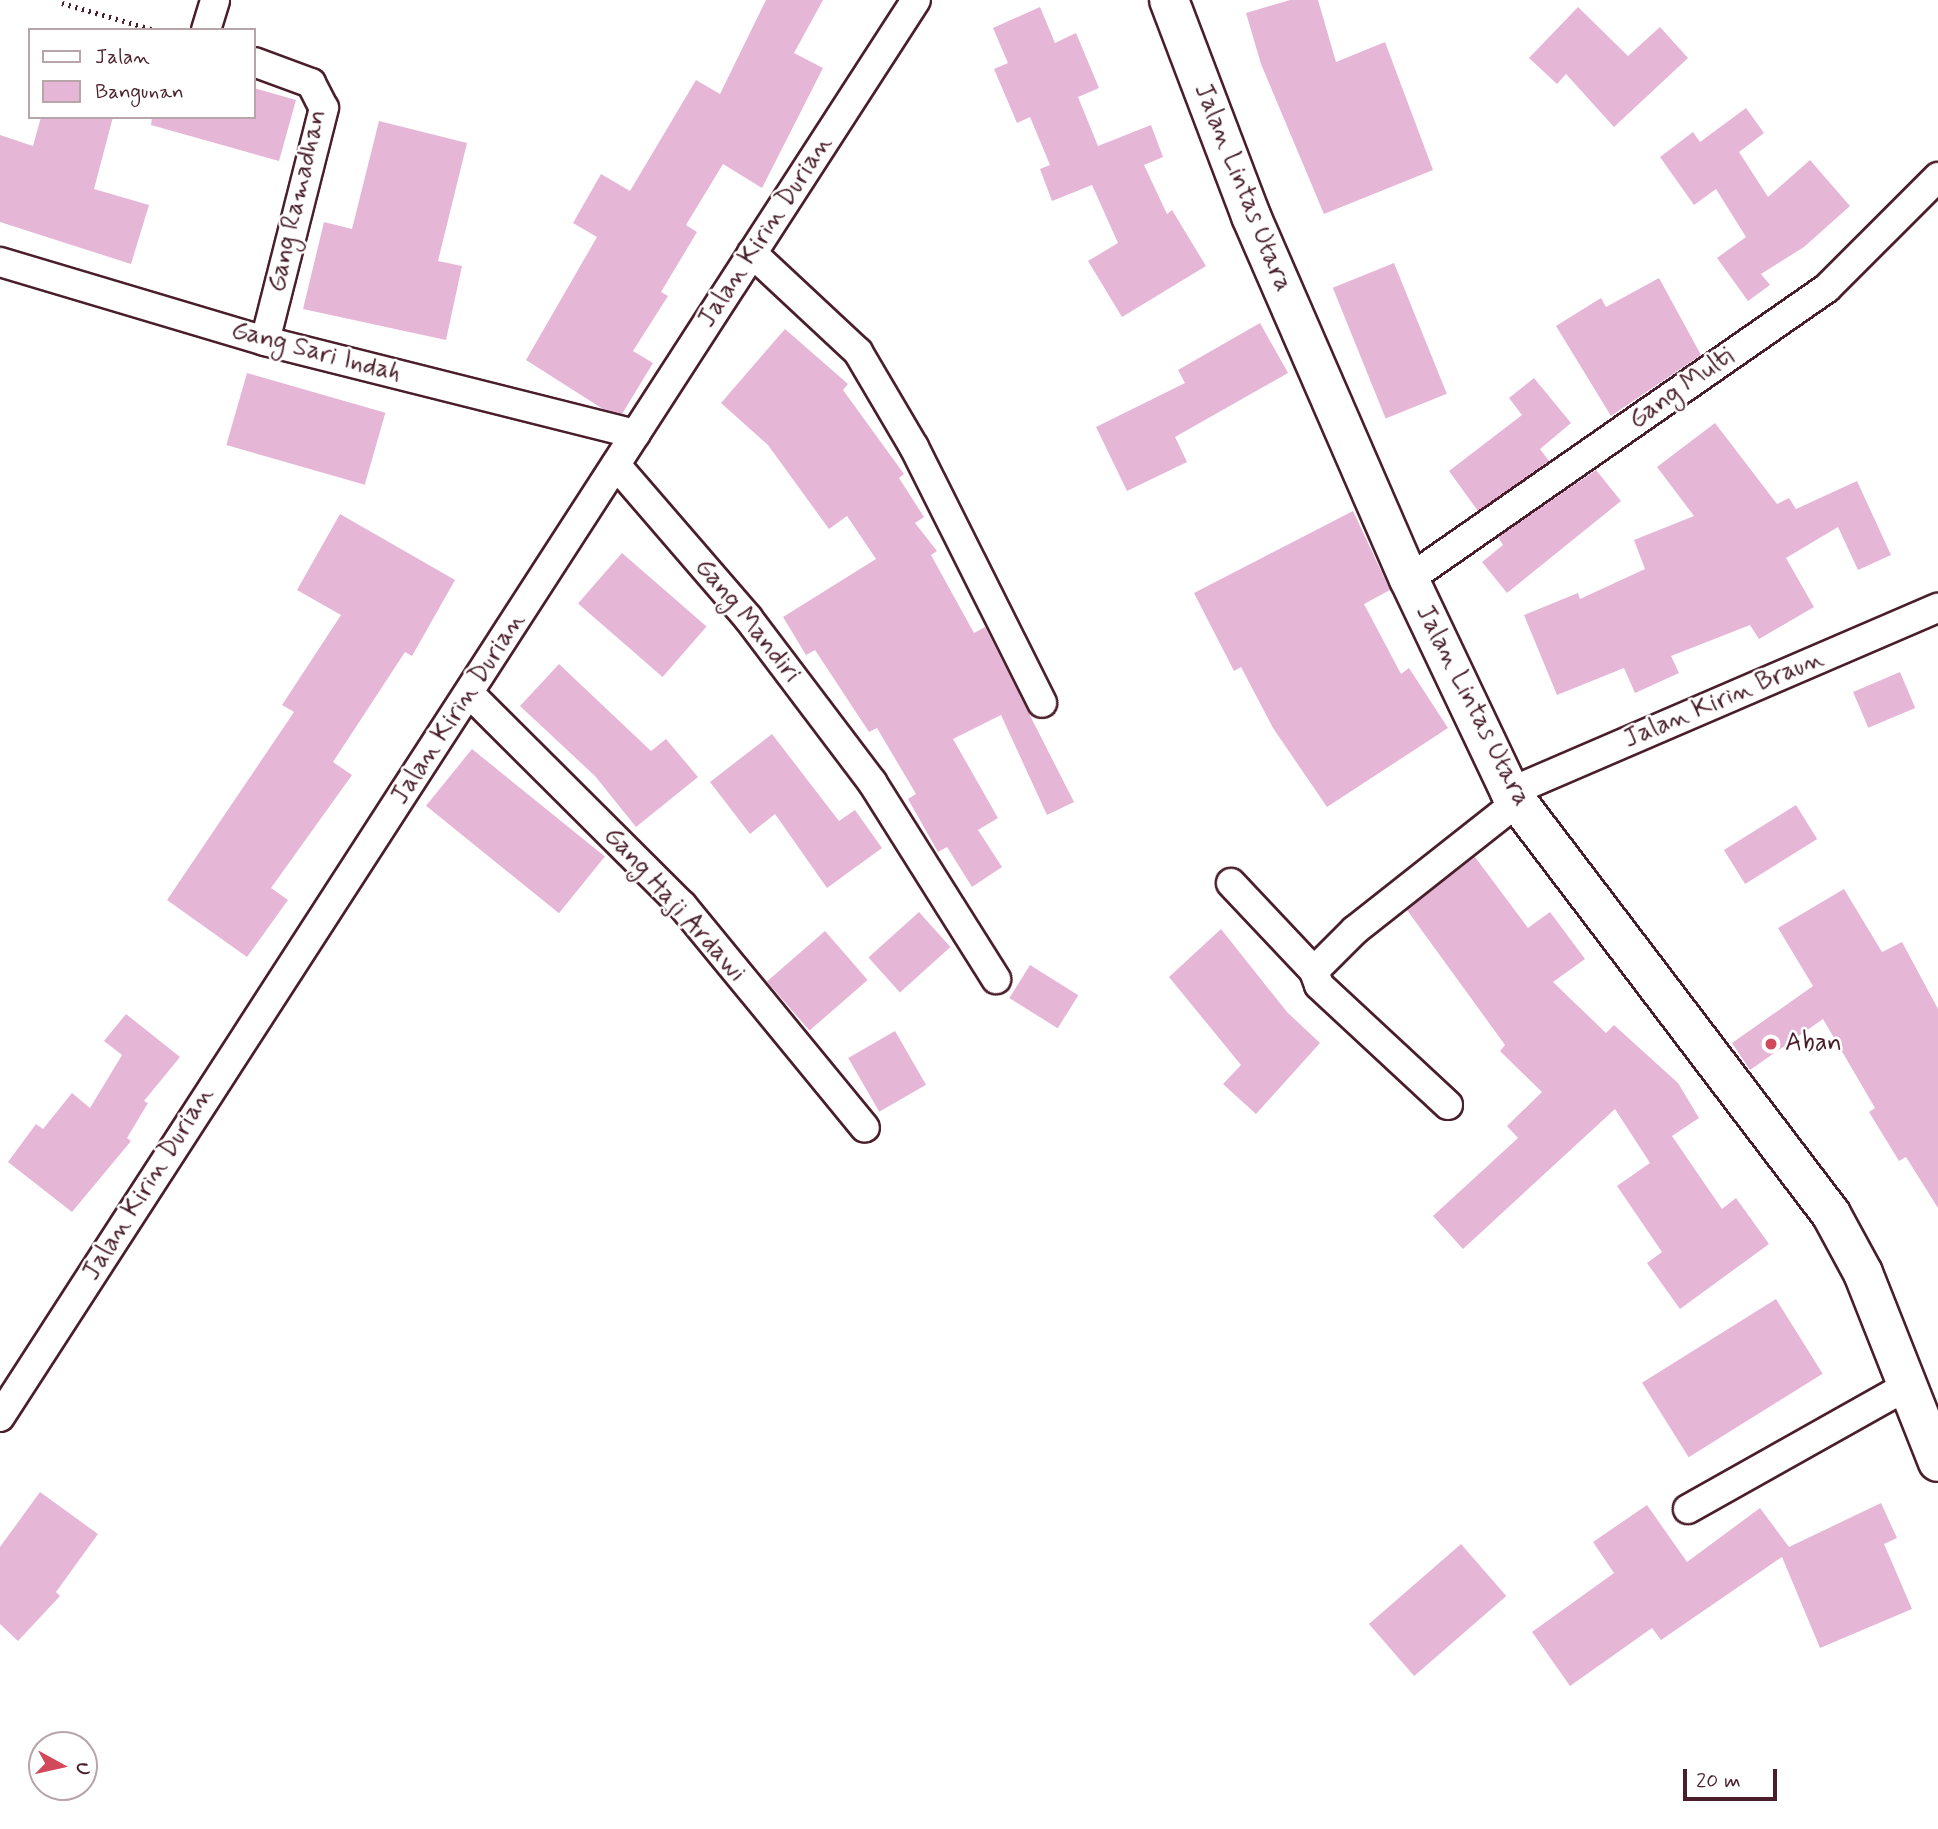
<!DOCTYPE html>
<html>
<head>
<meta charset="utf-8">
<style>
	body { margin:0 }
	#map { position:relative; width:1938px; height:1829px; overflow:hidden; background:#fff; font-family:Mynerve,sans-serif }
	div>[style] { position:absolute }
	[style*='--x'] { left:calc(var(--x)*1px); top:calc(var(--y)*1px); width:calc(var(--w)*1px); rotate:calc(var(--a)*1deg) }
	.building>* { inset:0; background:#e6b6d7; transform-origin:0 0 }
	.path>* { height:4.5px; margin-top:-2.25px; transform-origin:0; background:repeating-linear-gradient(90deg,#4a1f2b 0 2px,transparent 0 7px) }
	.roads { filter:drop-shadow(2px 0 #4a1f2b) drop-shadow(-2px 0 #4a1f2b) drop-shadow(0 2px #4a1f2b) drop-shadow(0 -2px #4a1f2b) }
	.minor>* { height:28px; margin:-14px; padding:0 14px; transform-origin:14px; border-radius:14px; background:#fff }
	.trunk>* { height:38px; margin:-19px; padding:0 19px; transform-origin:19px; border-radius:19px; background:#fff }
	.dots>* { width:19px; height:19px; translate:-50% -50%; box-sizing:border-box; border:4px solid #fff; border-radius:50% }
	span { translate:-50% -50%; white-space:nowrap; text-align:center; line-height:1.15; -webkit-text-stroke:5px #fff; paint-order:stroke }
	.street-label { font-size:26px; color:#4a1f2b }
	.poi-label { font-size:26px; color:#4a1f2b }
	.left { translate:0 -50%; text-align:left }
	.legend { position:absolute; left:28px; top:28px; width:228px; height:91px; box-sizing:border-box; background:#fff; border:2px solid #b7a5aa; margin:0; padding:9px 12px; list-style:none; font-size:21px; color:#4a1f2b }
	.legend li { display:flex; align-items:center; gap:14px; height:35px }
	.legend b { width:35px; border:2px solid #b7a5aa }
	.north { position:absolute; left:28px; top:1731px; width:70px; height:70px; box-sizing:border-box; background:#fff; border:2px solid #b7a5aa; border-radius:50%; rotate:98deg; font-size:19px; font-weight:700; line-height:28px; text-align:center; color:#4a1f2b }
	.north::after { content:''; display:block; margin:auto; width:24px; height:32px; background:#d1495b; clip-path:polygon(50% 0,100% 100%,50% 72%,0 100%) }
	.scale { position:absolute; left:1683px; top:1769px; width:94px; height:32px; box-sizing:border-box; border:4px solid #4a1f2b; border-top:0; padding-left:9px; font-size:21px; line-height:24px; white-space:nowrap; color:#4a1f2b; -webkit-text-stroke:5px #fff; paint-order:stroke }
</style>
</head>
<body>
<div id="map">
	<div class="building">
		<div style="clip-path:polygon(766px 0,823px 0,794px 53px,823px 68px,762px 188px,723px 164px,686px 225px,697px 232px,661px 292px,668px 296px,633px 351px,653px 363px,622px 414px,603px 409px,526px 360px,597px 237px,573px 223px,601px 174px,630px 191px,696px 80px,720px 94px)"></div>
		<div style="clip-path:polygon(1290px 0,1318px 0,1336px 62px,1385px 42px,1433px 170px,1324px 214px,1261px 64px,1246px 13px)"></div>
		<div style="clip-path:polygon(1040px 7px,1055px 43px,1076px 33px,1099px 88px,1078px 97px,1098px 146px,1151px 125px,1163px 157px,1144px 165px,1167px 214px,1172px 210px,1206px 266px,1122px 317px,1088px 261px,1118px 243px,1092px 185px,1052px 201px,1040px 169px,1050px 165px,1030px 117px,1017px 123px,994px 69px,1008px 63px,993px 28px)"></div>
		<div style="clip-path:polygon(1578px 7px,1628px 56px,1660px 27px,1688px 58px,1614px 127px,1566px 74px,1557px 84px,1529px 58px)"></div>
		<div style="clip-path:polygon(254px 88px,296px 100px,279px 161px,151px 125px,152px 117px,254px 117px)"></div>
		<div style="clip-path:polygon(1746px 108px,1764px 133px,1739px 152px,1768px 197px,1810px 160px,1850px 206px,1804px 247px,1761px 274px,1770px 285px,1748px 301px,1717px 258px,1746px 237px,1716px 189px,1694px 205px,1660px 157px,1693px 132px,1700px 142px)"></div>
		<div style="clip-path:polygon(41px 117px,113px 117px,94px 189px,149px 205px,131px 264px,0 222px,0 135px,33px 146px)"></div>
		<div style="clip-path:polygon(379px 121px,467px 143px,438px 261px,462px 266px,446px 340px,303px 309px,324px 222px,352px 229px)"></div>
		<div style="left:1394px;top:263px;width:141px;height:66px;rotate:68deg"></div>
		<div style="clip-path:polygon(1659px 278px,1701px 355px,1611px 416px,1556px 326px,1601px 298px,1606px 307px)"></div>
		<div style="clip-path:polygon(1260px 323px,1288px 373px,1175px 437px,1187px 462px,1127px 491px,1096px 427px,1185px 383px,1178px 370px)"></div>
		<div style="clip-path:polygon(785px 329px,848px 384px,843px 390px,904px 474px,899px 478px,924px 517px,915px 523px,937px 551px,931px 555px,974px 633px,985px 627px,1074px 802px,1047px 815px,1001px 715px,953px 739px,998px 818px,978px 830px,1002px 867px,972px 887px,947px 847px,938px 852px,908px 799px,916px 794px,877px 728px,869px 732px,815px 650px,806px 655px,783px 617px,876px 559px,847px 516px,829px 529px,768px 445px,721px 403px)"></div>
		<div style="left:247px;top:373px;width:144px;height:75px;rotate:16deg"></div>
		<div style="clip-path:polygon(1534px 378px,1571px 423px,1540px 449px,1549px 461px,1478px 511px,1449px 471px,1522px 415px,1509px 398px)"></div>
		<div style="clip-path:polygon(1715px 423px,1777px 504px,1789px 498px,1796px 509px,1857px 481px,1891px 555px,1858px 570px,1838px 527px,1786px 558px,1814px 607px,1759px 639px,1750px 625px,1671px 656px,1679px 673px,1635px 693px,1624px 668px,1557px 695px,1524px 615px,1578px 593px,1580px 599px,1645px 569px,1634px 540px,1694px 516px,1657px 467px)"></div>
		<div style="clip-path:polygon(1596px 470px,1621px 501px,1507px 593px,1482px 562px,1503px 545px,1498px 537px)"></div>
		<div style="clip-path:polygon(1353px 511px,1390px 590px,1364px 604px,1401px 674px,1409px 668px,1448px 728px,1327px 807px,1273px 728px,1241px 667px,1234px 671px,1194px 593px)"></div>
		<div style="clip-path:polygon(340px 514px,455px 580px,412px 656px,405px 652px,333px 762px,352px 775px,271px 888px,288px 900px,247px 957px,167px 900px,294px 712px,282px 705px,341px 615px,297px 590px)"></div>
		<div style="left:622px;top:553px;width:112px;height:67px;rotate:41deg"></div>
		<div style="clip-path:polygon(559px 664px,651px 751px,666px 739px,698px 777px,636px 827px,595px 776px,520px 706px)"></div>
		<div style="left:1900px;top:672px;width:39px;height:51px;rotate:67deg"></div>
		<div style="clip-path:polygon(772px 734px,839px 821px,855px 810px,882px 848px,827px 888px,775px 814px,750px 834px,710px 782px)"></div>
		<div style="left:472px;top:749px;width:171px;height:73px;rotate:39deg"></div>
		<div style="left:1796px;top:805px;width:40px;height:85px;rotate:58deg"></div>
		<div style="clip-path:polygon(1475px 857px,1528px 928px,1550px 912px,1585px 959px,1553px 982px,1606px 1033px,1614px 1025px,1678px 1083px,1699px 1118px,1672px 1136px,1722px 1209px,1736px 1198px,1769px 1244px,1680px 1309px,1647px 1263px,1662px 1252px,1617px 1186px,1650px 1163px,1615px 1109px,1463px 1249px,1433px 1216px,1518px 1138px,1507px 1126px,1542px 1092px,1500px 1051px,1505px 1045px,1407px 910px)"></div>
		<div style="clip-path:polygon(1844px 889px,1882px 952px,1902px 942px,1938px 1009px,1938px 1208px,1906px 1157px,1899px 1161px,1869px 1112px,1875px 1108px,1823px 1019px,1750px 1070px,1732px 1043px,1813px 986px,1778px 928px)"></div>
		<div style="left:919px;top:912px;width:47px;height:68px;rotate:48deg"></div>
		<div style="clip-path:polygon(1221px 929px,1287px 1012px,1320px 1043px,1256px 1114px,1223px 1084px,1241px 1065px,1169px 977px)"></div>
		<div style="left:825px;top:931px;width:65px;height:77px;rotate:49deg"></div>
		<div style="left:1030px;top:965px;width:57px;height:39px;rotate:32deg"></div>
		<div style="clip-path:polygon(126px 1014px,180px 1057px,144px 1101px,148px 1103px,127px 1138px,131px 1141px,72px 1212px,8px 1162px,36px 1124px,43px 1129px,72px 1093px,90px 1108px,122px 1055px,104px 1041px)"></div>
		<div style="left:895px;top:1031px;width:62px;height:54px;rotate:60deg"></div>
		<div style="left:1776px;top:1299px;width:88px;height:158px;rotate:58deg"></div>
		<div style="clip-path:polygon(40px 1492px,98px 1534px,56px 1592px,60px 1596px,18px 1641px,0 1624px,0 1547px)"></div>
		<div style="clip-path:polygon(1881px 1503px,1897px 1538px,1884px 1544px,1912px 1609px,1820px 1648px,1782px 1557px,1661px 1640px,1652px 1628px,1570px 1686px,1532px 1632px,1614px 1573px,1593px 1542px,1647px 1505px,1687px 1562px,1760px 1508px,1789px 1547px)"></div>
		<div style="left:1461px;top:1544px;width:69px;height:122px;rotate:49deg"></div>
	</div>
	<div class="path">
		<div style="--x:62;--y:3;--w:97;--a:16.2"></div>
	</div>
	<div class="roads">
		<div class="minor">
			<div style="--x:206;--y:30;--w:31;--a:-73"></div>
			<div style="--x:254;--y:62;--w:61;--a:20.2"></div>
			<div style="--x:311;--y:83;--w:28;--a:63"></div>
			<div style="--x:324;--y:108;--w:240;--a:104.2"></div>
			<div style="--x:752;--y:253;--w:145;--a:43"></div>
			<div style="--x:858;--y:352;--w:110;--a:59.5"></div>
			<div style="--x:914;--y:447;--w:286;--a:63.4"></div>
			<div style="--x:0;--y:262;--w:277;--a:16.6"></div>
			<div style="--x:265;--y:341;--w:382;--a:14.1"></div>
			<div style="--x:616;--y:465;--w:202;--a:49.2"></div>
			<div style="--x:748;--y:618;--w:206;--a:52.9"></div>
			<div style="--x:872;--y:782;--w:233;--a:57.8"></div>
			<div style="--x:1409;--y:579;--w:509;--a:-34.84"></div>
			<div style="--x:1827;--y:288;--w:157;--a:-45"></div>
			<div style="--x:470;--y:694;--w:299;--a:44.9"></div>
			<div style="--x:682;--y:905;--w:288;--a:50.6"></div>
			<div style="--x:1510;--y:792;--w:466;--a:-23.3"></div>
			<div style="--x:1231;--y:883;--w:121;--a:46.7"></div>
			<div style="--x:1448;--y:1105;--w:176;--a:-137.1"></div>
			<div style="--x:1319;--y:985;--w:15;--a:-110"></div>
			<div style="--x:1314;--y:971;--w:58;--a:-45"></div>
			<div style="--x:1355;--y:930;--w:206;--a:-38.3"></div>
			<div style="--x:0;--y:1417;--w:1687;--a:-57.12"></div>
			<div style="--x:1688;--y:1509;--w:251;--a:-29.3"></div>
		</div>
		<div class="trunk">
			<div style="--x:1169;--y:0;--w:231;--a:69.2"></div>
			<div style="--x:1251;--y:216;--w:396;--a:66.5"></div>
			<div style="--x:1409;--y:579;--w:236;--a:64.6"></div>
			<div style="--x:1510;--y:792;--w:530;--a:52.74"></div>
			<div style="--x:1831;--y:1214;--w:67;--a:61.5"></div>
			<div style="--x:1863;--y:1273;--w:203;--a:68.4"></div>
		</div>
	</div>
	<div class="dots">
		<div style="left:1771px;top:1044px;background:#d1495b"></div>
	</div>
	<div class="street-label">
		<span style="left:1242px;top:188px;rotate:68deg">Jalan Lintas Utara</span>
		<span style="left:298px;top:201px;rotate:-77deg">Gang Ramadhan</span>
		<span style="left:766px;top:232px;rotate:-57deg">Jalan Kirin Durian</span>
		<span style="left:316px;top:353px;rotate:15deg">Gang Sari Indah</span>
		<span style="left:1682px;top:389px;rotate:-35deg">Gang Multi</span>
		<span style="left:747px;top:621px;rotate:51deg">Gang Mandiri</span>
		<span style="left:1724px;top:700px;rotate:-23deg">Jalan Kirin Braun</span>
		<span style="left:1472px;top:706px;rotate:63deg">Jalan Lintas Utara</span>
		<span style="left:459px;top:709px;rotate:-57deg">Jalan Kirin Durian</span>
		<span style="left:674px;top:905px;rotate:48deg">Gang Haji Ardawi</span>
		<span style="left:149px;top:1184px;rotate:-58deg">Jalan Kirin Durian</span>
	</div>
	<div class="poi-label">
		<span class="left" style="left:1785px;top:1044px">Aban</span>
	</div>
	<ul class="legend">
	<li><b style="height:9px;background:#fff"></b>Jalan</li>
	<li><b style="height:19px;background:#e6b6d7"></b>Bangunan</li>
	</ul>
	<div class="north">U</div>
	<div class="scale">20 m</div>
</div>
</body>
</html>
